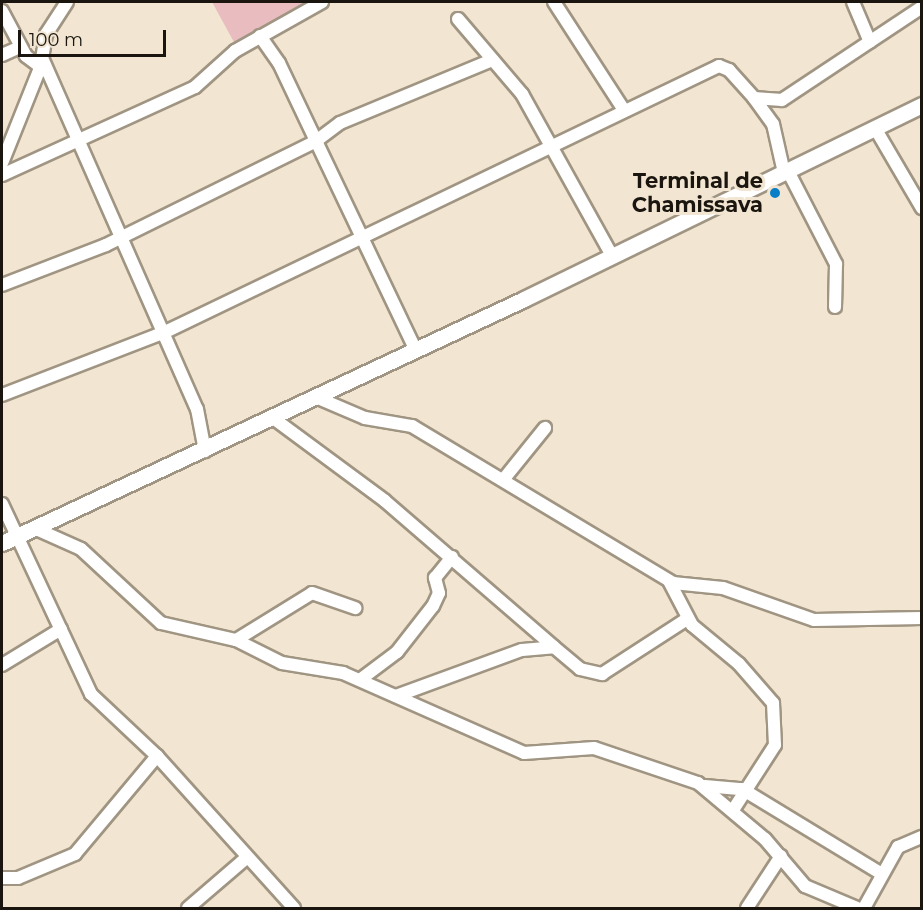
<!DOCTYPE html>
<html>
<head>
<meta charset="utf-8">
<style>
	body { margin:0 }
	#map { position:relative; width:923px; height:910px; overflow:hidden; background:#f2e6d2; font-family:Montserrat,sans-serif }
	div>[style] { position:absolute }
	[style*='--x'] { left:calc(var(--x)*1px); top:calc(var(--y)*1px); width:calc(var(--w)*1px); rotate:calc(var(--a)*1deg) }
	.green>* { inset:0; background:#e9bdc0 }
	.roads { filter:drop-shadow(2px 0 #a09582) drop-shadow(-2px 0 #a09582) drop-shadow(0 2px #a09582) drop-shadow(0 -2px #a09582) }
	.minor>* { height:12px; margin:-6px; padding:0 6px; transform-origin:6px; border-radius:6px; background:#fff }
	.tertiary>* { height:15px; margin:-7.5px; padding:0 7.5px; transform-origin:7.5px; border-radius:7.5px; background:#fff }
	.dots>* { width:16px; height:16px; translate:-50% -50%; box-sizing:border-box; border:3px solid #f2e6d2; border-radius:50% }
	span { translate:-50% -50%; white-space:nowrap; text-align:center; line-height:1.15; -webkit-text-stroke:6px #f2e6d2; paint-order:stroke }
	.poi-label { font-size:21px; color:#1a160f; font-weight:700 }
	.right { translate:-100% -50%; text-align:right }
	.frame { position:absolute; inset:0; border:3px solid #1a160f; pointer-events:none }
	.scale { position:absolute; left:18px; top:30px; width:148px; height:27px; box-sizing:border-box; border:3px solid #1a160f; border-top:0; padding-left:8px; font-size:18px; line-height:21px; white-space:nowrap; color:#1a160f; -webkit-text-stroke:4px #f2e6d2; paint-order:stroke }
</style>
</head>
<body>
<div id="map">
	<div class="green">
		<div style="clip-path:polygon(212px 2px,311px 2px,235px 44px)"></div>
	</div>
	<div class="roads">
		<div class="minor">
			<div style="--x:67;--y:2;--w:38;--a:123"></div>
			<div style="--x:46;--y:34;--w:24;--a:99"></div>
			<div style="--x:42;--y:58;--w:384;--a:66.2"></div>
			<div style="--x:197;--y:409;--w:43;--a:79.2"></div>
			<div style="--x:554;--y:2;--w:129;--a:57.1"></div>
			<div style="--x:853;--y:2;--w:43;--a:67"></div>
			<div style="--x:2;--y:11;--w:51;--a:61.9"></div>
			<div style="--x:26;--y:56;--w:25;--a:37"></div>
			<div style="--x:458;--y:19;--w:99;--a:49.5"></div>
			<div style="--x:522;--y:94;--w:185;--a:60.9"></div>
			<div style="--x:260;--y:36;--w:33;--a:55"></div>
			<div style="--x:279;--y:63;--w:86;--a:64.6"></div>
			<div style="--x:316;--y:141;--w:30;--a:-37"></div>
			<div style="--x:340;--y:123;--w:165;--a:-22.5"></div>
			<div style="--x:2;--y:55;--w:20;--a:-24"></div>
			<div style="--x:754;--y:98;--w:32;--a:54"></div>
			<div style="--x:773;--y:124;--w:50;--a:77.3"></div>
			<div style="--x:875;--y:128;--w:93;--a:59.6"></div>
			<div style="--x:2;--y:163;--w:102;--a:-68.2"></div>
			<div style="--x:788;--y:171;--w:105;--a:62.7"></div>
			<div style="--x:836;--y:264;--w:43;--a:91.3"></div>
			<div style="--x:2;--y:175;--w:212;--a:-24.5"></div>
			<div style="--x:195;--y:87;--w:54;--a:-42"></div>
			<div style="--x:235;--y:51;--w:100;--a:-29.4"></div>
			<div style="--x:2;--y:285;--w:111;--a:-21"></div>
			<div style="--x:106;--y:245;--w:234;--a:-26.3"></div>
			<div style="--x:316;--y:141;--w:230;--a:64.5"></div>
			<div style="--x:2;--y:395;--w:173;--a:-21.1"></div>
			<div style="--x:163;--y:333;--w:617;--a:-25.65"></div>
			<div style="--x:719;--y:66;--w:11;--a:22"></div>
			<div style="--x:729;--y:70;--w:38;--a:48"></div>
			<div style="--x:754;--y:98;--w:28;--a:4"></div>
			<div style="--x:782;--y:100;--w:168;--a:-33.6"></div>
			<div style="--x:318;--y:398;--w:51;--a:23.1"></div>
			<div style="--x:365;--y:418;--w:48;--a:9.7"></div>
			<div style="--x:412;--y:426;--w:305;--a:31"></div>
			<div style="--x:673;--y:583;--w:50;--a:5.7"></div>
			<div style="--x:723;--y:588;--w:96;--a:19.4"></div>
			<div style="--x:814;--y:620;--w:108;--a:-1.1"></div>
			<div style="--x:273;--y:418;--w:139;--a:36.5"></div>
			<div style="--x:385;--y:501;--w:223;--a:40.8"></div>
			<div style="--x:503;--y:480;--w:67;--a:-51.1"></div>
			<div style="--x:2;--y:504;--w:210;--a:64.9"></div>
			<div style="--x:91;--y:694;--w:91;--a:43.2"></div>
			<div style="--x:157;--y:756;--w:205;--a:48"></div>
			<div style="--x:34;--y:528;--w:51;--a:24.1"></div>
			<div style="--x:81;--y:549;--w:109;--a:42.8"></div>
			<div style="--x:161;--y:623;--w:77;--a:12.8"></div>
			<div style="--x:236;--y:640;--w:51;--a:26.6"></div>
			<div style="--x:282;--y:663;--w:62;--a:9.3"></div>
			<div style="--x:343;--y:673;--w:198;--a:23.8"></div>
			<div style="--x:524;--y:753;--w:70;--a:-4.1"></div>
			<div style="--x:594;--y:748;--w:110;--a:18.6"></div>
			<div style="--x:698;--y:783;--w:87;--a:39.9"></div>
			<div style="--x:765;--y:839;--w:62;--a:49.6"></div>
			<div style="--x:805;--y:886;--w:56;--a:22.9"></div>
			<div style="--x:669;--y:581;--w:50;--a:62.4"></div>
			<div style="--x:692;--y:625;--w:61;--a:39.7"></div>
			<div style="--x:739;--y:664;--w:52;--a:48.9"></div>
			<div style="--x:773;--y:703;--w:42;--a:87.3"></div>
			<div style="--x:775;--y:745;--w:77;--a:122.9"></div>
			<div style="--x:236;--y:640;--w:89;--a:-31.7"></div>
			<div style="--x:312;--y:593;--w:46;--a:19.2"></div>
			<div style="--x:2;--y:665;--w:69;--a:-31.4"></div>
			<div style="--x:361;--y:679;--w:45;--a:-36.9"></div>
			<div style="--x:397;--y:652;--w:58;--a:-52"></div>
			<div style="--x:433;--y:606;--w:14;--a:-65"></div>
			<div style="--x:439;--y:593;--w:16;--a:-105"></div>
			<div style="--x:435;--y:578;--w:27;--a:-51"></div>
			<div style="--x:396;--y:696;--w:134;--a:-20.1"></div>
			<div style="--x:522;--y:650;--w:32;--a:-5"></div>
			<div style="--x:554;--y:647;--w:34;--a:40"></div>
			<div style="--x:580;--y:669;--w:23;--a:13"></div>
			<div style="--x:602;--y:674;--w:101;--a:-32.9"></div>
			<div style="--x:705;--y:786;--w:37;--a:5"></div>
			<div style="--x:742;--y:789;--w:162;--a:31.3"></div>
			<div style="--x:2;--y:878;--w:16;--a:0"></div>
			<div style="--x:18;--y:878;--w:62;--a:-22.8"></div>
			<div style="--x:75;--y:854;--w:128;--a:-50.1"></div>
			<div style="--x:188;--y:908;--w:75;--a:-40.7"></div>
			<div style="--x:747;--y:908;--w:62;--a:-56.8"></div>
			<div style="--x:864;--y:908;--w:70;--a:-60.9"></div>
			<div style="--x:898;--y:847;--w:26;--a:-23"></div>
		</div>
		<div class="tertiary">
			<div style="--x:2;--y:543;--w:576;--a:-25.05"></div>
			<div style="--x:524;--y:299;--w:443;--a:-26"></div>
		</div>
	</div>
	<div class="dots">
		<div style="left:775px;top:193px;background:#0a7fc8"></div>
	</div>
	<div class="poi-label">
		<span class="right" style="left:763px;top:193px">Terminal de<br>Chamissava</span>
	</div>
	<div class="frame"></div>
	<div class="scale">100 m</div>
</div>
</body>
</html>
